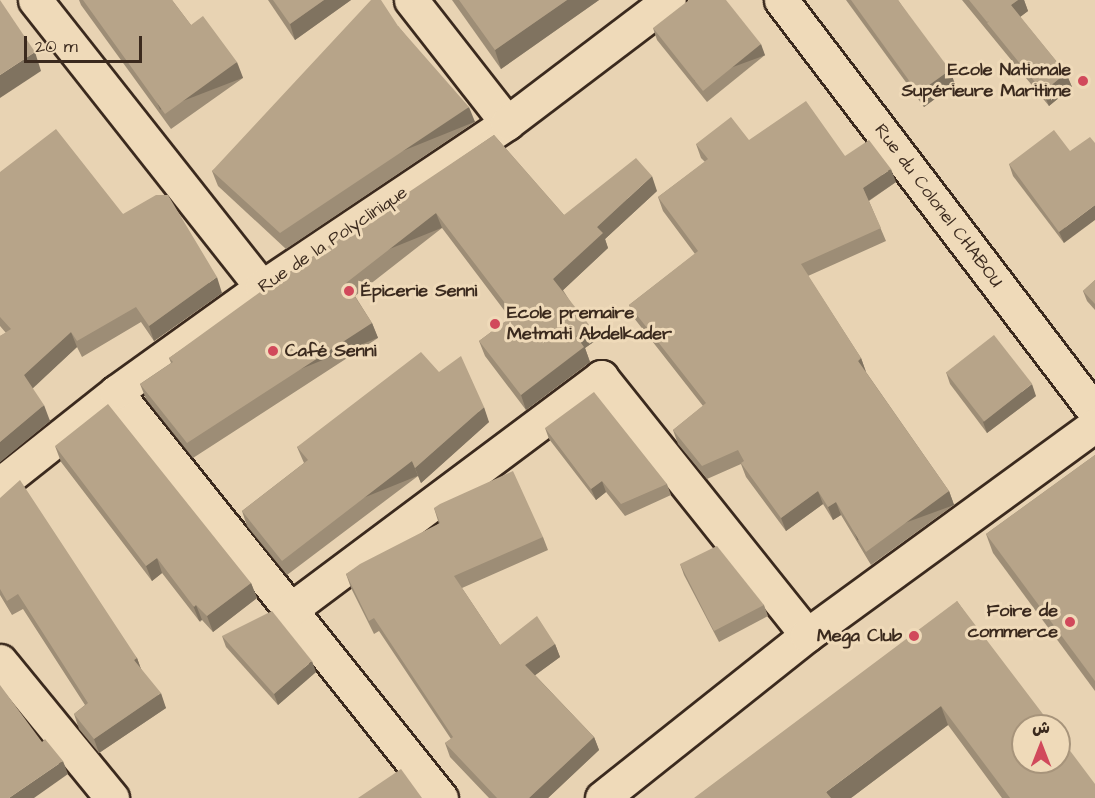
<!DOCTYPE html>
<html>
<head>
<meta charset="utf-8">
<style>
	body { margin:0 }
	#map { position:relative; width:1095px; height:798px; overflow:hidden; background:#e8d3b3; font-family:"Architects Daughter","Playpen Sans Arabic",sans-serif }
	div>[style] { position:absolute }
	[style*='--x'] { left:calc(var(--x)*1px); top:calc(var(--y)*1px); width:calc(var(--w)*1px); rotate:calc(var(--a)*1deg) }
	.roads { filter:drop-shadow(2px 0 #3b2a1e) drop-shadow(-2px 0 #3b2a1e) drop-shadow(0 2px #3b2a1e) drop-shadow(0 -2px #3b2a1e) }
	.minor>* { height:33px; margin:-16.5px; padding:0 16.5px; transform-origin:16.5px; border-radius:16.5px; background:#efdab9 }
	.wall>* { inset:0; background:#9d8d76 }
	.shaded-wall>* { inset:0; background:#807360; transform-origin:0 0 }
	.building>* { inset:0; background:#b7a489; transform-origin:0 0 }
	.dots>* { width:16px; height:16px; translate:-50% -50%; box-sizing:border-box; border:3px solid #efdab9; border-radius:50% }
	span { translate:-50% -50%; white-space:nowrap; text-align:center; line-height:1.15; -webkit-text-stroke:6px #efdab9; paint-order:stroke }
	.poi-label { font-size:18px; color:#3b2a1e; font-weight:700 }
	.right { translate:-100% -50%; text-align:right }
	.left { translate:0 -50%; text-align:left }
	.street-label { font-size:18px; color:#3b2a1e }
	.north { position:absolute; left:1011px; top:714px; width:60px; height:60px; box-sizing:border-box; background:#efdab9; border:2px solid #a7947b; border-radius:50%; rotate:0deg; font-size:16px; font-weight:700; line-height:24px; text-align:center; color:#3b2a1e }
	.north::after { content:''; display:block; margin:auto; width:21px; height:27px; background:#d1495b; clip-path:polygon(50% 0,100% 100%,50% 72%,0 100%) }
	.scale { position:absolute; left:24px; top:36px; width:118px; height:27px; box-sizing:border-box; border:3px solid #3b2a1e; border-top:0; padding-left:8px; font-size:18px; line-height:21px; white-space:nowrap; color:#3b2a1e; -webkit-text-stroke:4px #efdab9; paint-order:stroke }
</style>
</head>
<body>
<div id="map">
	<div class="roads">
		<div class="minor">
			<div style="--x:35;--y:0;--w:366;--a:51.7"></div>
			<div style="--x:411;--y:0;--w:156;--a:52"></div>
			<div style="--x:781;--y:0;--w:518;--a:52.69"></div>
			<div style="--x:116;--y:392;--w:520;--a:51.32"></div>
			<div style="--x:0;--y:484;--w:148;--a:-38.4"></div>
			<div style="--x:116;--y:392;--w:180;--a:-35.7"></div>
			<div style="--x:262;--y:287;--w:295;--a:-33.8"></div>
			<div style="--x:507;--y:123;--w:203;--a:-37.2"></div>
			<div style="--x:290;--y:610;--w:389;--a:-36.8"></div>
			<div style="--x:601;--y:377;--w:330;--a:51.4"></div>
			<div style="--x:0;--y:661;--w:177;--a:50.7"></div>
			<div style="--x:602;--y:798;--w:262;--a:-38.5"></div>
			<div style="--x:807;--y:635;--w:356;--a:-36.1"></div>
		</div>
	</div>
	<div class="wall">
		<div style="clip-path:polygon(79px 0,172px 0,191px 25px,243px 78px,171px 129px,81px 5px)"></div>
		<div style="clip-path:polygon(268px 0,351px 0,295px 40px)"></div>
		<div style="clip-path:polygon(452px 0,599px 0,501px 69px)"></div>
		<div style="clip-path:polygon(846px 0,898px 0,955px 84px,924px 107px)"></div>
		<div style="clip-path:polygon(962px 0,1024px 0,1028px 11px,1020px 17px,1066px 73px,1072px 87px,1049px 106px)"></div>
		<div style="clip-path:polygon(398px 26px,475px 122px,286px 249px,218px 186px,212px 171px)"></div>
		<div style="clip-path:polygon(653px 28px,765px 55px,707px 102px,657px 40px)"></div>
		<div style="clip-path:polygon(494px 135px,564px 215px,657px 191px,605px 239px,608px 248px,563px 290px,595px 341px,585px 348px,590px 362px,526px 410px,485px 356px,479px 341px,510px 318px,442px 228px,355px 296px,372px 323px,378px 338px,193px 458px,146px 399px,140px 384px,171px 363px,169px 358px)"></div>
		<div style="clip-path:polygon(749px 140px,845px 156px,896px 182px,869px 201px,886px 241px,808px 276px,861px 358px,866px 372px,949px 491px,954px 505px,871px 565px,841px 515px,833px 520px,823px 504px,786px 531px,746px 477px,741px 464px,707px 479px,678px 444px,673px 430px,703px 406px,634px 318px,629px 305px,695px 254px,663px 211px,658px 197px,705px 162px,701px 158px,696px 144px)"></div>
		<div style="clip-path:polygon(1070px 151px,1064px 243px,1013px 176px,1009px 164px)"></div>
		<div style="clip-path:polygon(0 172px,123px 214px,222px 293px,154px 341px,141px 322px,82px 357px,77px 347px,32px 388px,50px 421px,0 462px,0 336px,6px 333px,0 326px)"></div>
		<div style="clip-path:polygon(1095px 280px,1095px 310px,1087px 301px,1083px 291px)"></div>
		<div style="clip-path:polygon(439px 372px,489px 422px,421px 483px,418px 476px,287px 575px,247px 526px,242px 511px,304px 463px,297px 447px)"></div>
		<div style="clip-path:polygon(946px 372px,1036px 396px,987px 433px,950px 384px)"></div>
		<div style="clip-path:polygon(545px 428px,667px 484px,671px 495px,625px 516px,606px 492px,596px 500px,549px 439px)"></div>
		<div style="clip-path:polygon(55px 446px,251px 583px,257px 598px,213px 632px,202px 620px,200px 622px,162px 573px,152px 581px,61px 462px)"></div>
		<div style="clip-path:polygon(1095px 455px,1095px 691px,993px 553px,986px 534px)"></div>
		<div style="clip-path:polygon(0 498px,137px 658px,141px 669px,166px 708px,99px 753px,79px 729px,74px 714px,85px 705px,23px 609px,12px 615px,0 595px)"></div>
		<div style="clip-path:polygon(434px 508px,543px 537px,548px 550px,462px 588px,500px 645px,555px 644px,560px 657px,535px 675px,594px 737px,599px 750px,548px 798px,489px 798px,450px 757px,445px 743px,451px 739px,379px 631px,374px 634px,351px 588px,346px 574px,439px 524px)"></div>
		<div style="clip-path:polygon(680px 564px,764px 605px,768px 616px,719px 642px,684px 575px)"></div>
		<div style="clip-path:polygon(957px 601px,1095px 798px,1002px 798px,948px 725px,851px 798px)"></div>
		<div style="clip-path:polygon(222px 636px,316px 672px,278px 705px,226px 647px)"></div>
	</div>
	<div class="shaded-wall">
		<div style="clip-path:polygon(324px 0,351px 0,295px 40px,290px 24px)"></div>
		<div style="clip-path:polygon(567px 0,599px 0,501px 69px,495px 50px)"></div>
		<div style="clip-path:polygon(1018px 0,1024px 0,1028px 11px,1016px 20px,1011px 5px)"></div>
		<div style="left:761px;top:44px;width:12px;height:75px;rotate:70deg"></div>
		<div style="clip-path:polygon(35px 52px,41px 71px,0 98px,0 75px)"></div>
		<div style="left:237px;top:62px;width:17px;height:89px;rotate:69deg"></div>
		<div style="clip-path:polygon(950px 70px,955px 84px,924px 107px,918px 93px)"></div>
		<div style="clip-path:polygon(1066px 73px,1072px 87px,1049px 106px,1043px 92px)"></div>
		<div style="left:469px;top:107px;width:16px;height:227px;rotate:68deg"></div>
		<div style="clip-path:polygon(891px 169px,896px 182px,868px 201px,863px 188px)"></div>
		<div style="clip-path:polygon(652px 176px,657px 191px,605px 239px,608px 248px,559px 294px,553px 279px,597px 227px)"></div>
		<div style="clip-path:polygon(1095px 205px,1095px 220px,1064px 243px,1059px 232px)"></div>
		<div style="left:436px;top:213px;width:16px;height:114px;rotate:68deg"></div>
		<div style="clip-path:polygon(217px 277px,222px 293px,154px 341px,149px 326px)"></div>
		<div style="left:372px;top:323px;width:16px;height:221px;rotate:68deg"></div>
		<div style="clip-path:polygon(590px 326px,595px 341px,585px 348px,590px 362px,526px 410px,521px 395px,576px 336px)"></div>
		<div style="clip-path:polygon(71px 332px,77px 347px,30px 391px,24px 375px)"></div>
		<div style="clip-path:polygon(861px 358px,866px 372px,858px 361px)"></div>
		<div style="clip-path:polygon(1032px 384px,1036px 396px,987px 433px,983px 422px)"></div>
		<div style="clip-path:polygon(44px 405px,50px 421px,0 462px,0 442px)"></div>
		<div style="clip-path:polygon(484px 407px,489px 422px,421px 483px,415px 468px)"></div>
		<div style="left:412px;top:461px;width:16px;height:164px;rotate:68deg"></div>
		<div style="clip-path:polygon(602px 481px,606px 492px,596px 500px,591px 489px)"></div>
		<div style="clip-path:polygon(818px 491px,823px 504px,786px 531px,781px 518px)"></div>
		<div style="left:949px;top:491px;width:15px;height:103px;rotate:70deg"></div>
		<div style="clip-path:polygon(836px 502px,841px 515px,833px 520px,828px 507px)"></div>
		<div style="clip-path:polygon(157px 558px,162px 573px,152px 581px,146px 566px)"></div>
		<div style="clip-path:polygon(251px 583px,257px 598px,213px 632px,207px 616px)"></div>
		<div style="left:196px;top:605px;width:16px;height:3px;rotate:68deg"></div>
		<div style="clip-path:polygon(555px 644px,560px 657px,530px 679px,525px 665px)"></div>
		<div style="clip-path:polygon(137px 658px,142px 672px,134px 660px)"></div>
		<div style="clip-path:polygon(312px 661px,316px 672px,278px 705px,274px 694px)"></div>
		<div style="clip-path:polygon(161px 693px,166px 708px,99px 753px,94px 739px)"></div>
		<div style="clip-path:polygon(941px 706px,948px 725px,851px 798px,828px 798px,826px 792px)"></div>
		<div style="clip-path:polygon(594px 737px,599px 750px,548px 798px,529px 798px)"></div>
		<div style="clip-path:polygon(63px 761px,68px 774px,34px 798px,9px 798px)"></div>
	</div>
	<div class="building">
		<div style="clip-path:polygon(0 0,35px 52px,0 75px)"></div>
		<div style="clip-path:polygon(83px 0,172px 0,191px 25px,203px 16px,237px 62px,165px 114px)"></div>
		<div style="clip-path:polygon(273px 0,324px 0,290px 24px)"></div>
		<div style="clip-path:polygon(371px 0,381px 0,398px 26px,469px 107px,280px 233px,212px 171px)"></div>
		<div style="clip-path:polygon(459px 0,567px 0,495px 50px)"></div>
		<div style="clip-path:polygon(689px 0,726px 0,761px 44px,703px 91px,653px 28px)"></div>
		<div style="clip-path:polygon(851px 0,898px 0,950px 70px,918px 93px)"></div>
		<div style="clip-path:polygon(969px 0,1018px 0,1011px 5px,1066px 73px,1043px 92px,987px 23px,989px 21px,987px 22px)"></div>
		<div style="clip-path:polygon(806px 101px,845px 156px,869px 140px,891px 169px,863px 188px,881px 228px,801px 264px,861px 358px,858px 361px,949px 491px,866px 552px,836px 502px,828px 507px,818px 491px,781px 518px,741px 463px,744px 461px,738px 450px,702px 466px,673px 430px,706px 403px,629px 305px,698px 251px,658px 197px,708px 159px,696px 144px,731px 117px,749px 140px)"></div>
		<div style="clip-path:polygon(56px 129px,123px 214px,156px 195px,168px 195px,217px 277px,149px 326px,136px 307px,77px 341px,71px 332px,24px 375px,44px 405px,0 442px,0 336px,11px 329px,0 317px,0 172px)"></div>
		<div style="clip-path:polygon(1054px 130px,1070px 151px,1090px 137px,1095px 143px,1095px 205px,1059px 232px,1009px 164px)"></div>
		<div style="clip-path:polygon(494px 135px,564px 215px,636px 158px,652px 176px,597px 227px,603px 233px,553px 279px,590px 326px,576px 336px,584px 347px,521px 395px,479px 341px,514px 315px,436px 213px,346px 283px,372px 323px,187px 443px,140px 384px,173px 362px,169px 358px,267px 287px)"></div>
		<div style="clip-path:polygon(1095px 280px,1095px 304px,1083px 291px)"></div>
		<div style="left:994px;top:335px;width:62px;height:61px;rotate:52deg"></div>
		<div style="clip-path:polygon(421px 352px,439px 372px,461px 356px,484px 407px,415px 468px,412px 461px,282px 561px,242px 511px,308px 460px,297px 447px)"></div>
		<div style="clip-path:polygon(594px 392px,667px 484px,621px 504px,602px 481px,591px 489px,545px 428px)"></div>
		<div style="clip-path:polygon(108px 404px,251px 583px,207px 616px,196px 605px,194px 607px,157px 558px,146px 566px,55px 446px)"></div>
		<div style="clip-path:polygon(1095px 455px,1095px 681px,986px 534px)"></div>
		<div style="clip-path:polygon(513px 471px,543px 537px,454px 576px,500px 645px,537px 616px,555px 644px,525px 665px,594px 737px,529px 798px,497px 798px,445px 743px,453px 737px,374px 618px,369px 621px,346px 574px,360px 564px,440px 523px,434px 508px,440px 504px)"></div>
		<div style="clip-path:polygon(20px 480px,137px 658px,134px 660px,161px 693px,94px 739px,74px 714px,88px 703px,18px 594px,7px 601px,0 589px,0 498px)"></div>
		<div style="clip-path:polygon(717px 546px,764px 605px,714px 631px,680px 564px)"></div>
		<div style="clip-path:polygon(957px 601px,1052px 726px,1023px 726px,1023px 762px,1059px 762px,1059px 736px,1095px 784px,1095px 798px,1010px 798px,941px 706px,826px 792px,831px 798px,694px 798px)"></div>
		<div style="clip-path:polygon(272px 611px,312px 661px,274px 694px,222px 636px)"></div>
		<div style="clip-path:polygon(0 685px,42px 742px,45px 739px,63px 761px,9px 798px,0 798px)"></div>
		<div style="clip-path:polygon(401px 769px,422px 798px,358px 798px)"></div>
	</div>
	<div class="dots">
		<div style="left:1083px;top:81px;background:#d1495b"></div>
		<div style="left:349px;top:291px;background:#d1495b"></div>
		<div style="left:495px;top:324px;background:#d1495b"></div>
		<div style="left:273px;top:351px;background:#d1495b"></div>
		<div style="left:1070px;top:622px;background:#d1495b"></div>
		<div style="left:914px;top:636px;background:#d1495b"></div>
	</div>
	<div class="poi-label">
		<span class="right" style="left:1071px;top:81px">Ecole Nationale<br>Supérieure Maritime</span>
		<span class="left" style="left:361px;top:291px">Épicerie Senni</span>
		<span class="left" style="left:507px;top:324px">Ecole premaire<br>Metmati Abdelkader</span>
		<span class="left" style="left:285px;top:351px">Café Senni</span>
		<span class="right" style="left:1058px;top:622px">Foire de<br>commerce</span>
		<span class="right" style="left:902px;top:636px">Mega Club</span>
	</div>
	<div class="street-label">
		<span style="left:938px;top:206px;rotate:53deg">Rue du Colonel CHABOU</span>
		<span style="left:333px;top:240px;rotate:-34deg">Rue de la Polyclinique</span>
	</div>
	<div class="north">ش</div>
	<div class="scale">20 m</div>
</div>
</body>
</html>
